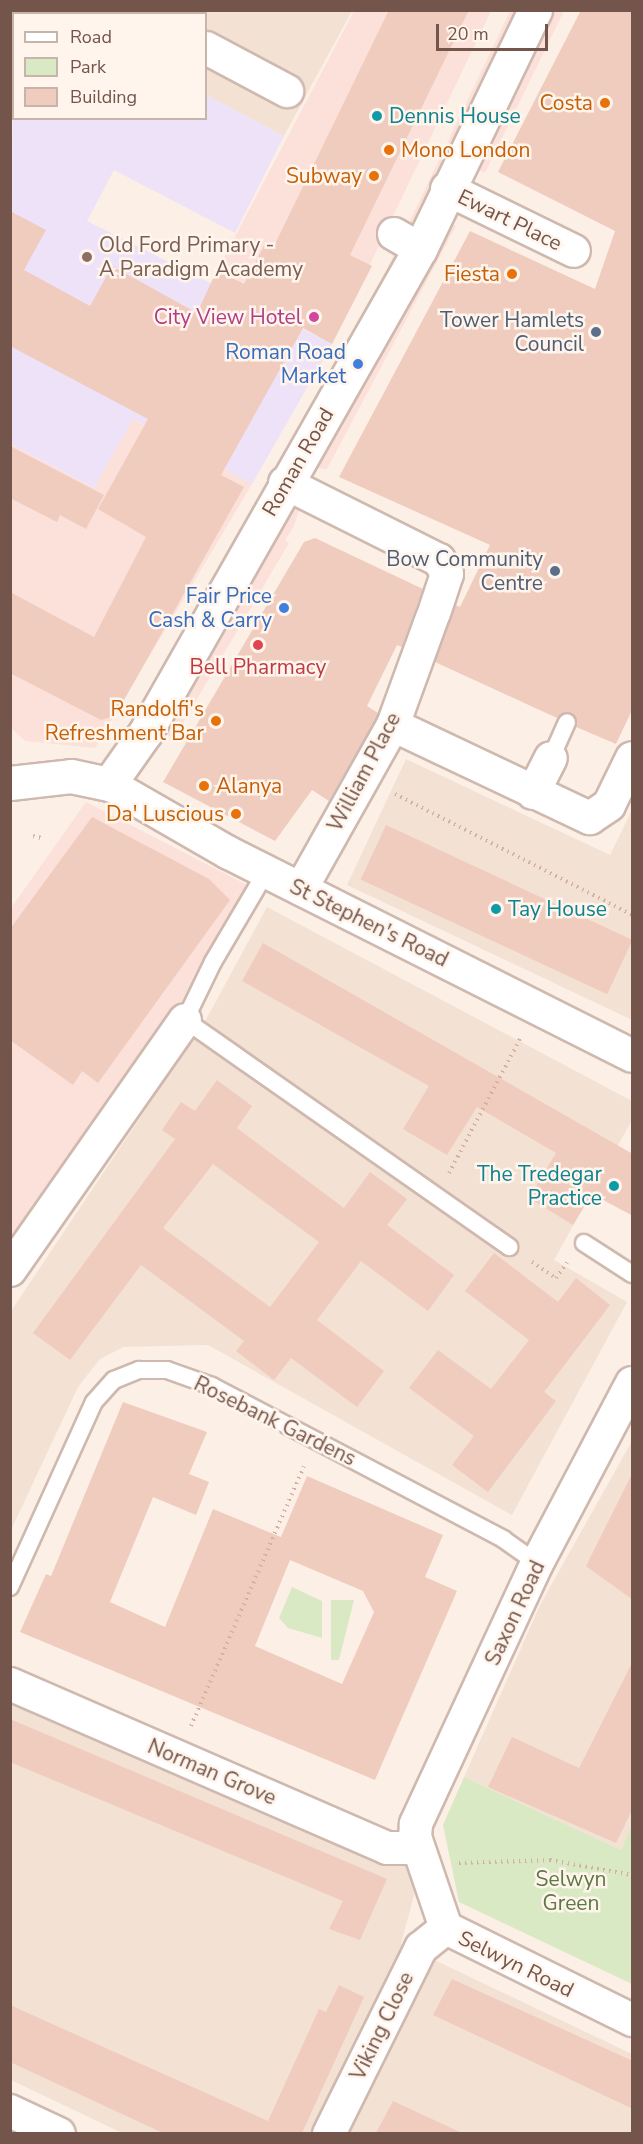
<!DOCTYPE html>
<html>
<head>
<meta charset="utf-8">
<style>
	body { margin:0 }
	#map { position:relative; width:643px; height:2144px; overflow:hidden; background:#fcf0e6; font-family:"Nunito Sans",sans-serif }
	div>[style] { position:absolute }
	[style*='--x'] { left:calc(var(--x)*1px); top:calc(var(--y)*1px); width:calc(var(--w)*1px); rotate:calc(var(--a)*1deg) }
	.residential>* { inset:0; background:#f3e1d4 }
	.commercial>* { inset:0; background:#fce0da }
	.education>* { inset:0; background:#ede2f8 }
	.green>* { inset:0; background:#d8e9c4 }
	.building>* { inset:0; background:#f0ccbe; transform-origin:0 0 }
	.path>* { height:4px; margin-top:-2px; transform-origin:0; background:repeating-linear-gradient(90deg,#d5afa1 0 1.5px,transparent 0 6px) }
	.roads { filter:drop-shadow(2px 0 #cfb9af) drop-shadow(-2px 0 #cfb9af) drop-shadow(0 2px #cfb9af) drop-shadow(0 -2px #cfb9af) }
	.service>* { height:16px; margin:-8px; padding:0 8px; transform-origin:8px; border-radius:8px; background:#fff }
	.minor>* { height:32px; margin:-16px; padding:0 16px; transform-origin:16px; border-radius:16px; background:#fff }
	.secondary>* { height:33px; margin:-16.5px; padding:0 16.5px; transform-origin:16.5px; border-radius:16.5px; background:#fff }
	.dots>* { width:16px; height:16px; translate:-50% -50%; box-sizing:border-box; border:3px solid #fff5ec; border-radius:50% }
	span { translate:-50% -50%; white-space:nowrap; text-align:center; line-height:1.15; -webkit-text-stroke:5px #fff5ec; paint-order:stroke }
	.food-label { font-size:21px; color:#c56008 }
	.right { translate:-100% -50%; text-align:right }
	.left { translate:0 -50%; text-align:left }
	.culture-label { font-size:21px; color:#0d838f }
	.street-label { font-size:21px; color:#74554b }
	.education-label { font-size:21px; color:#785e54 }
	.hotel-label { font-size:21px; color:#b23c85 }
	.service-label { font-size:21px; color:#4e5e75 }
	.shop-label { font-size:21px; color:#366cbe }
	.health-label { font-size:21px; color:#be3a42 }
	.park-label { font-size:21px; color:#5a7943 }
	.frame { position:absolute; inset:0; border:12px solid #74554b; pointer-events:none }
	.legend { position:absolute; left:12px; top:12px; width:195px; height:108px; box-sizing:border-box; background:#fff5ec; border:2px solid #c7b5ac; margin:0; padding:8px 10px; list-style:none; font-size:18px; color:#74554b }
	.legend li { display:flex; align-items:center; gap:12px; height:30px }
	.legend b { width:30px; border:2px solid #c7b5ac }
	.scale { position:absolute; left:436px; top:24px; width:112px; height:27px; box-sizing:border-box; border:3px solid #74554b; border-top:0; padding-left:8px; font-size:18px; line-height:21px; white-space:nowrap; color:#74554b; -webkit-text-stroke:4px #fff5ec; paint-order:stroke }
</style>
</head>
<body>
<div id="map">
	<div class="residential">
		<div style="clip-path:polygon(45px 11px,352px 11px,284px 136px,206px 95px,206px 14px)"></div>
		<div style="clip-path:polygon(406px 759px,610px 855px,632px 810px,632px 1020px,347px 885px)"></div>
		<div style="clip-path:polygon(267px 907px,632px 1101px,632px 1120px,554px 1260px,627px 1302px,512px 1515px,208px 1345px,124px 1347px,100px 1359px,78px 1387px,11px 1530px,11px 1311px,208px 1016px)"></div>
		<div style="clip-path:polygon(632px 1441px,632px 1824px,621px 1850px,464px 1777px,540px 1605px)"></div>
		<div style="clip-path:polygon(10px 1691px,411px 1868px,418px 1880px,401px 1944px,632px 2054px,632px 2133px,122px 2133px,11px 2080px)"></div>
	</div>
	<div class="commercial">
		<div style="clip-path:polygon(354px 11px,491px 11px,332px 344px,212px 280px)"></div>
		<div style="clip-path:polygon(510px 11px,564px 11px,485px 173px,476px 169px,448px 222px,456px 226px,327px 469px,313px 468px,294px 526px,285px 540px,289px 543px,174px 738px,135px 722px,387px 269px)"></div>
		<div style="clip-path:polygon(133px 419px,252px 484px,95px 748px,25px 741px,11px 728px,10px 444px,94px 488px)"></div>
		<div style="clip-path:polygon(86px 802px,247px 885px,177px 1019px,11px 1253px,11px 908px)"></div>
	</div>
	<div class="education">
		<div style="clip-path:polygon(13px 24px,14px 118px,206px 118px,206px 95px,284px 136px,235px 233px,114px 170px,87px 221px,332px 344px,252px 484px,133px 419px,94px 488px,11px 444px)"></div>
	</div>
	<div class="green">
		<div style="clip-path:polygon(292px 1587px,322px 1601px,322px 1638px,288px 1628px,279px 1618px)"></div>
		<div style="clip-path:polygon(331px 1600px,354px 1600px,339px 1660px,331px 1660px)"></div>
		<div style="clip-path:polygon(464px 1777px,621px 1850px,632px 1824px,632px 1984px,459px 1902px,443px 1825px)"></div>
	</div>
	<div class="building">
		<div style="clip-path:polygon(389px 10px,469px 10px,350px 255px,372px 266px,332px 344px,303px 328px,221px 475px,244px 487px,115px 716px,101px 720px,10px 673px,10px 592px,94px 637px,146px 537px,98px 509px,148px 419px,10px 346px,10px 211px,46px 230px,24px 270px,90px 306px,112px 266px,197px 313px,217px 270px,244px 284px,266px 242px,274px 246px)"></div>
		<div style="clip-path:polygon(581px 10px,633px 10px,633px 708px,616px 744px,576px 727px,572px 713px,557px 718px,435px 662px,456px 605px,460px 607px,490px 545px,339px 477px,470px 231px,595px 289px,615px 231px,498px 172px)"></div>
		<div style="clip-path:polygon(10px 446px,104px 495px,86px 529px,60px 515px,57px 522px,10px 498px)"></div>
		<div style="clip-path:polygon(315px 538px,423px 589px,402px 647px,397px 645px,367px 706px,378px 713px,377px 717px,329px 801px,312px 790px,275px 841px,163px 782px,304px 542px)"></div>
		<div style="clip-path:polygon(92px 817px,209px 879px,230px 900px,98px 1083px,82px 1071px,73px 1085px,10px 1040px,10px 929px)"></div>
		<div style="left:386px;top:825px;width:272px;height:60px;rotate:25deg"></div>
		<div style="clip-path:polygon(263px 943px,633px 1154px,633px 1216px,592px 1194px,573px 1225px,529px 1198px,556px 1153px,477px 1107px,447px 1155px,403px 1129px,429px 1086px,242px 981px)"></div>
		<div style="clip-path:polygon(evenodd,217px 1080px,252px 1106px,237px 1128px,344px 1208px,370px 1172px,407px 1199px,387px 1225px,454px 1275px,428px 1311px,361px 1261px,317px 1320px,384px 1371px,357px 1407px,291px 1358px,274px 1380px,236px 1351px,244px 1341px,141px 1265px,70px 1360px,33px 1333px,175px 1139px,162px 1130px,181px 1102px,195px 1111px,217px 1080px,213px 1164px,319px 1242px,270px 1307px,163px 1228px,213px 1164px)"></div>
		<div style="clip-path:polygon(494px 1253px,558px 1302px,576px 1278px,610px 1305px,544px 1392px,556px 1401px,488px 1492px,452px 1465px,474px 1436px,409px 1388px,438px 1350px,491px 1389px,529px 1340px,465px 1291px)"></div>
		<div style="clip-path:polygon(evenodd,123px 1402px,207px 1432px,189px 1474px,209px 1482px,196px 1515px,153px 1497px,110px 1602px,165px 1627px,213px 1509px,281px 1537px,307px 1476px,443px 1535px,425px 1577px,457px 1591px,375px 1780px,20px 1632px,46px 1574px,51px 1576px,123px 1402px,290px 1560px,363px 1591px,374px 1612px,342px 1684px,255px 1646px,290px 1560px)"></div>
		<div style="clip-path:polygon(633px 1472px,633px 1600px,586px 1566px)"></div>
		<div style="clip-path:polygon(633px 1661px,633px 1808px,616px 1843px,488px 1787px,512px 1737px,579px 1768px)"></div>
		<div style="clip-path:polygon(10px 1719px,387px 1879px,360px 1940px,329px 1929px,343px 1901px,10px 1762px)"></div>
		<div style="clip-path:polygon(452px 1979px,633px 2061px,633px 2109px,433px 2015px)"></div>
		<div style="clip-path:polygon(339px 1985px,364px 1997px,302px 2133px,163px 2133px,10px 2062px,10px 2005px,268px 2121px,319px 2009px,326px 2012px)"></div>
		<div style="clip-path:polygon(393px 2101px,462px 2133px,376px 2133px)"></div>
	</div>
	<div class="path">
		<div style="--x:395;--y:794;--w:266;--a:27"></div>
		<div style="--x:33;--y:836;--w:9;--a:13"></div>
		<div style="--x:449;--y:1173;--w:154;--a:-62.1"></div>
		<div style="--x:532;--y:1262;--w:29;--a:34"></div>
		<div style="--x:556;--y:1278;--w:19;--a:-54"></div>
		<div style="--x:191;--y:1726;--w:283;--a:-66.5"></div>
		<div style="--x:459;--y:1863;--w:91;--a:-1.9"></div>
		<div style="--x:550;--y:1860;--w:83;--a:10.4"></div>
	</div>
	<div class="roads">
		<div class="service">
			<div style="--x:551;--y:758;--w:39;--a:-66"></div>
			<div style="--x:266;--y:872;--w:104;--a:120.5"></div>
			<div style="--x:213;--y:962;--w:64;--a:115.8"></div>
			<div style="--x:185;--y:1020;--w:396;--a:35"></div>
			<div style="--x:584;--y:1243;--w:57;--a:32.9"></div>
			<div style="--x:10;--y:1587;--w:203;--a:-65.6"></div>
			<div style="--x:94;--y:1402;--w:30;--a:-48"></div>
			<div style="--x:114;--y:1380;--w:27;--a:-22"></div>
			<div style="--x:139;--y:1370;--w:28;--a:0"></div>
			<div style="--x:167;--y:1370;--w:48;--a:19.6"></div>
			<div style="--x:212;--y:1386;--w:329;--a:27.7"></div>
			<div style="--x:503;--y:1539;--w:42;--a:35.2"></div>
		</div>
		<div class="minor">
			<div style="--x:134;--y:10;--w:6;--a:39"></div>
			<div style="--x:206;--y:48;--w:92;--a:28"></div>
			<div style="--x:447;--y:189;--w:141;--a:26"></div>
			<div style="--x:394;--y:234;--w:30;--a:30"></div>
			<div style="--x:285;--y:483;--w:172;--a:26.6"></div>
			<div style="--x:439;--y:560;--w:16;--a:60"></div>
			<div style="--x:447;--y:574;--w:41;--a:108.4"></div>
			<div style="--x:393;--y:725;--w:218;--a:25.3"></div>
			<div style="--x:590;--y:818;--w:23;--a:-34"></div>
			<div style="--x:609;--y:805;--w:52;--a:-63.9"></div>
			<div style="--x:109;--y:784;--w:138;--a:29.9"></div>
			<div style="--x:229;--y:853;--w:451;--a:26.7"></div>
			<div style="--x:533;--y:793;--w:39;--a:-63"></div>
			<div style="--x:301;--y:889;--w:188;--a:-60.7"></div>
			<div style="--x:393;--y:725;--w:114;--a:-70"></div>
			<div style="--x:10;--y:1270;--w:305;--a:-55"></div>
			<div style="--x:632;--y:1383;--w:204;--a:117.8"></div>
			<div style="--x:537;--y:1563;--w:288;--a:114.9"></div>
			<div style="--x:416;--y:1824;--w:13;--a:94"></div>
			<div style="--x:415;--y:1837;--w:96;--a:71.2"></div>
			<div style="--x:446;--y:1928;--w:208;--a:26.3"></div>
			<div style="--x:10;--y:1684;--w:411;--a:23.5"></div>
			<div style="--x:387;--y:1848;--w:29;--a:0"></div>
			<div style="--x:10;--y:2111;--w:54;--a:25.1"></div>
			<div style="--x:329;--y:2134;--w:208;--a:-63.7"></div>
			<div style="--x:421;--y:1948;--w:32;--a:-39"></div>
		</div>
		<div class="secondary">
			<div style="--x:10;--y:783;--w:61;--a:-6.5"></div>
			<div style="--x:71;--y:776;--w:39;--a:12"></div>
			<div style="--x:109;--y:784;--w:62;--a:-54.8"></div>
			<div style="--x:145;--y:733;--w:557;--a:-60.4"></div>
			<div style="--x:420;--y:249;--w:265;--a:-64.3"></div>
		</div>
	</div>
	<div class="dots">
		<div style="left:605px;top:103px;background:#e8710a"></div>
		<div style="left:377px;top:116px;background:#0f9aa8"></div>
		<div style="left:389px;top:150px;background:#e8710a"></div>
		<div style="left:374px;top:176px;background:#e8710a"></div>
		<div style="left:87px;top:257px;background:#8d6e63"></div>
		<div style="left:512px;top:274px;background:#e8710a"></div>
		<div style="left:314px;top:317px;background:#d1479c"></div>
		<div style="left:596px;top:332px;background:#5c6f8a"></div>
		<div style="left:358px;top:364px;background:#3f7fe0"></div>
		<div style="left:555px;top:571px;background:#5c6f8a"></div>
		<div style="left:284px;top:608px;background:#3f7fe0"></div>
		<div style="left:258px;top:645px;background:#e0444e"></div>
		<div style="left:216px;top:721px;background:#e8710a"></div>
		<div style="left:204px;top:786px;background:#e8710a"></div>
		<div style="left:236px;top:814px;background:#e8710a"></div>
		<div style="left:496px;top:909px;background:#0f9aa8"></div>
		<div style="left:614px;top:1186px;background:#0f9aa8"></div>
	</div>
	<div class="food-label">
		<span class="right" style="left:593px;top:103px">Costa</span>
		<span class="left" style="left:401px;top:150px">Mono London</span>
		<span class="right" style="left:362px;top:176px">Subway</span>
		<span class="right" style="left:500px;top:274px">Fiesta</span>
		<span class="right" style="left:204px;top:721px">Randolfi's<br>Refreshment Bar</span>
		<span class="left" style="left:216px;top:786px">Alanya</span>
		<span class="right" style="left:224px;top:814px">Da' Luscious</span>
	</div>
	<div class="culture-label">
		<span class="left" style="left:389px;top:116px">Dennis House</span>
		<span class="left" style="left:508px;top:909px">Tay House</span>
		<span class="right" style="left:602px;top:1186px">The Tredegar<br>Practice</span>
	</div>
	<div class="street-label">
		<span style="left:510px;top:220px;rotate:26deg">Ewart Place</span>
		<span style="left:298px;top:462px;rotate:-60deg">Roman Road</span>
		<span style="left:364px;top:772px;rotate:-62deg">William Place</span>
		<span style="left:369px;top:923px;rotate:26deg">St Stephen's Road</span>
		<span style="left:275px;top:1421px;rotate:26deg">Rosebank Gardens</span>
		<span style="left:515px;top:1613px;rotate:-65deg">Saxon Road</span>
		<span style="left:212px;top:1772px;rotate:23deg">Norman Grove</span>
		<span style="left:516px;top:1964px;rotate:26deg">Selwyn Road</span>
		<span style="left:382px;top:2026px;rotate:-64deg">Viking Close</span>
	</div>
	<div class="education-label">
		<span class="left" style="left:99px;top:257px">Old Ford Primary -<br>A Paradigm Academy</span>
	</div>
	<div class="hotel-label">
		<span class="right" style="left:302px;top:317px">City View Hotel</span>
	</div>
	<div class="service-label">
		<span class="right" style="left:584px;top:332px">Tower Hamlets<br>Council</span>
		<span class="right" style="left:543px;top:571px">Bow Community<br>Centre</span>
	</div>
	<div class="shop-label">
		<span class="right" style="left:346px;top:364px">Roman Road<br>Market</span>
		<span class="right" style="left:272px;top:608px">Fair Price<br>Cash &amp; Carry</span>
	</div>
	<div class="health-label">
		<span style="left:258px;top:667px">Bell Pharmacy</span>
	</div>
	<div class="park-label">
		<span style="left:571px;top:1891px">Selwyn<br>Green</span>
	</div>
	<div class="frame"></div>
	<ul class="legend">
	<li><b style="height:8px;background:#fff"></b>Road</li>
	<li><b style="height:16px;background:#d8e9c4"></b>Park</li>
	<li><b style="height:16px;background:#f0ccbe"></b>Building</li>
	</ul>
	<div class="scale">20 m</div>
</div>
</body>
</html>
